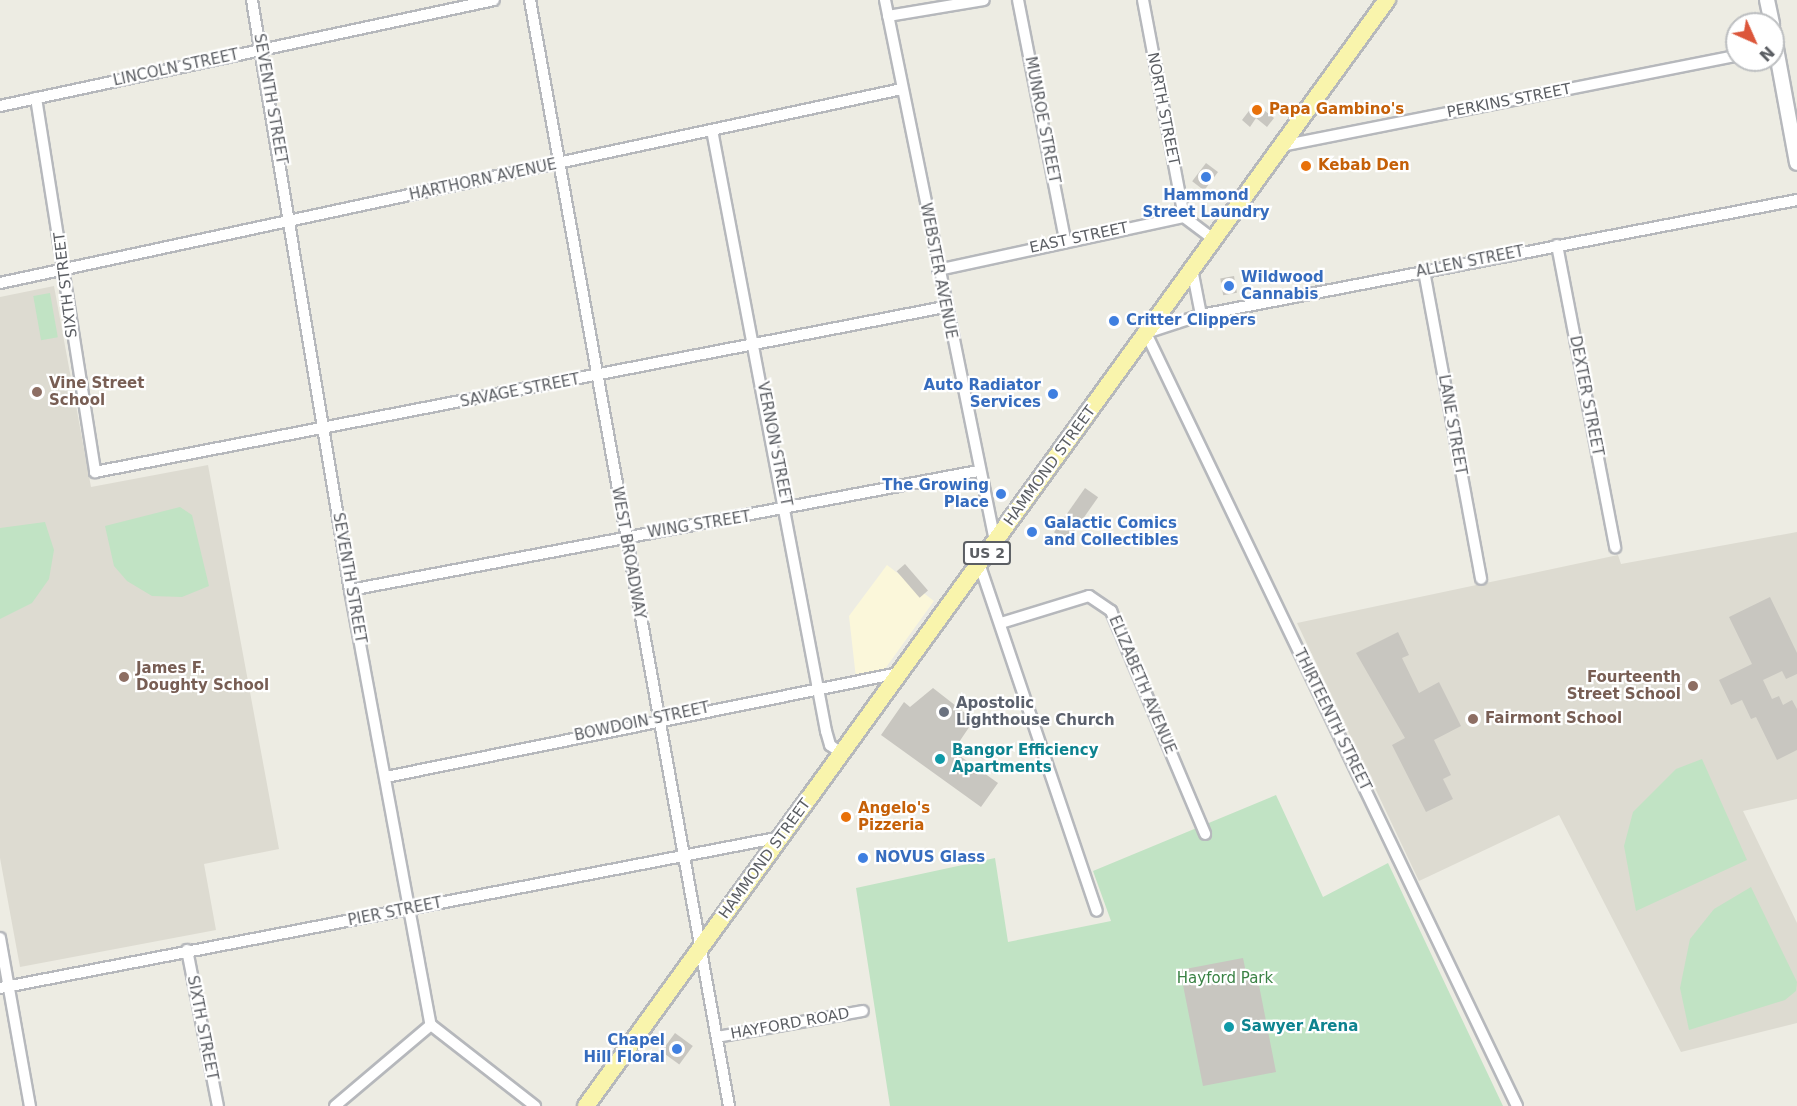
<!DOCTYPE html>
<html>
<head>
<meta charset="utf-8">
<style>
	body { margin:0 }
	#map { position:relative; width:1797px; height:1106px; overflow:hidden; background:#edece3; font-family:"DejaVu Sans",sans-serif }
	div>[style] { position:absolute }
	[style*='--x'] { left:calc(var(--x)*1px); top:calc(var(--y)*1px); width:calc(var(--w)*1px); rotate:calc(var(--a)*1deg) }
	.commercial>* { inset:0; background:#fbf7da }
	.education>* { inset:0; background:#dddbd1 }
	.green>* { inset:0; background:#c1e3c4; transform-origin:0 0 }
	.building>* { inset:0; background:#c8c6c0; transform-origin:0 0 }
	.roads { filter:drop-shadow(2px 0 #b6b8bc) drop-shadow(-2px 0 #b6b8bc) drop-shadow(0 2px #b6b8bc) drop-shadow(0 -2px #b6b8bc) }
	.minor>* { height:10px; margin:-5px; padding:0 5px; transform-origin:5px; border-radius:5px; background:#fff }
	.tertiary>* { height:14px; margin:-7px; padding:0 7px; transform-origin:7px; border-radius:7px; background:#fff }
	.primary>* { height:16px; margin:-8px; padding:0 8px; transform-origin:8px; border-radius:8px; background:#f9f4ac }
	.dots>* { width:16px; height:16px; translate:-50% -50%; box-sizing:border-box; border:3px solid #fff; border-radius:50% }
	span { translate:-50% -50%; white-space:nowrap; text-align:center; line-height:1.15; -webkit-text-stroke:4.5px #fff; paint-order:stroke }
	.shield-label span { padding:2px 4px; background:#fff; border:2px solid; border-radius:4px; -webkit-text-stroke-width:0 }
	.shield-label { font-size:14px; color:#5b5e63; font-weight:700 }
	.street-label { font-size:15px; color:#5b5e63 }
	.food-label { font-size:15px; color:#c56008; font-weight:700 }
	.left { translate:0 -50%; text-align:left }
	.shop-label { font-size:15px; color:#366cbe; font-weight:700 }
	.right { translate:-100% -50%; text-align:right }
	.education-label { font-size:15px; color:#785e54; font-weight:700 }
	.worship-label { font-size:15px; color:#5b616d; font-weight:700 }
	.culture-label { font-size:15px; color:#0d838f; font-weight:700 }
	.park-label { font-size:15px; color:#3b8245 }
	.north { position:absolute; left:1725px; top:12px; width:60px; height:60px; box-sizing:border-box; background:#fff; border:2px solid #bdbfc1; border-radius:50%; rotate:135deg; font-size:16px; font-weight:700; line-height:24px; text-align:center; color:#5b5e63 }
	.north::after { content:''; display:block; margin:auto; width:21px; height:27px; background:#dc563a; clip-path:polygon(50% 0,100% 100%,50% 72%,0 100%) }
</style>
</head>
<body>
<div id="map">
	<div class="commercial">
		<div style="clip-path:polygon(887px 565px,934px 601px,874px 684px,857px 687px,849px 616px)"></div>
	</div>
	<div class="education">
		<div style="clip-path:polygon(54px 286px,91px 487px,208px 465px,279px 849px,204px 864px,216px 930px,20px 967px,0 858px,0 297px)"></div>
		<div style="clip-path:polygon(1797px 532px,1797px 799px,1743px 811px,1797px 923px,1797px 1023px,1681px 1052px,1559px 815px,1419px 881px,1297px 623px,1618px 555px,1621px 564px)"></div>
	</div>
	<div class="green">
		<div style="left:50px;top:293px;width:45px;height:17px;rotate:80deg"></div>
		<div style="clip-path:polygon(180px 507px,192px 515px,209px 586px,182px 597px,152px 596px,127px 581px,114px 566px,105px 526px)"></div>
		<div style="clip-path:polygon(45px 522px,54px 550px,49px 579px,32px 603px,0 619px,0 528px)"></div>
		<div style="clip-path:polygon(1702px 759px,1747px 860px,1636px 911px,1624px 846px,1633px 812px,1676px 769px)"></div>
		<div style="clip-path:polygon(1276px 795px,1323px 897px,1388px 863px,1503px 1106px,890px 1106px,856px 888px,995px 858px,1008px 942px,1111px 921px,1093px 871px)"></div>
		<div style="clip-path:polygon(1751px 887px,1797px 982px,1796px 991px,1785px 1000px,1689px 1030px,1680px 988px,1690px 939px,1714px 909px)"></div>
	</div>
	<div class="building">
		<div style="clip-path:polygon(1255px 103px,1274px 118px,1267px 127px,1256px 118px,1250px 127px,1242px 120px)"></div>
		<div style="left:1206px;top:163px;width:15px;height:23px;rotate:37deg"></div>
		<div style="left:1234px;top:276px;width:17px;height:14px;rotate:80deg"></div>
		<div style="left:1085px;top:488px;width:16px;height:54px;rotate:35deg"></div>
		<div style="left:905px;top:564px;width:35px;height:11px;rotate:49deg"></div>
		<div style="clip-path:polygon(1770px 597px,1797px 653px,1797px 674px,1786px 679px,1782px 671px,1763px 680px,1772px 699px,1779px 696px,1783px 705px,1792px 700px,1797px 709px,1797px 750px,1777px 760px,1756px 717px,1751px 719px,1742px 700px,1731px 705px,1719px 680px,1752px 664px,1729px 617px)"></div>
		<div style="clip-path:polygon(1398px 632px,1409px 655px,1402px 658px,1419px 693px,1439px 682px,1461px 726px,1434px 740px,1451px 775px,1443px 779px,1453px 799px,1426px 812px,1392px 745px,1405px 738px,1356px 653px)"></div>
		<div style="clip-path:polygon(933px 688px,974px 720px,953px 751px,998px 783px,981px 807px,881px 735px,904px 702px,910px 707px)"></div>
		<div style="clip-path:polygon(1243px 958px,1248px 982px,1258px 980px,1276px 1072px,1203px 1086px,1180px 970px)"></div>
		<div style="left:675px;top:1033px;width:22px;height:23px;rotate:36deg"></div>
	</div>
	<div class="roads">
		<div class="minor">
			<div style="--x:252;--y:0;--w:598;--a:80.57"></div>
			<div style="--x:350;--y:590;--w:442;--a:79.5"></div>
			<div style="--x:431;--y:1025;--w:132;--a:37.9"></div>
			<div style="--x:530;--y:0;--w:1124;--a:79.8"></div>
			<div style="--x:885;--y:0;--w:552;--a:78.51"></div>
			<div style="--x:1018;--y:0;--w:245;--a:78.9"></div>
			<div style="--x:1143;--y:0;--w:221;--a:79.3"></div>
			<div style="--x:888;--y:16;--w:97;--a:-9.5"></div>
			<div style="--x:36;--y:98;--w:379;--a:81"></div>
			<div style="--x:95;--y:472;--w:866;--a:-10.99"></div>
			<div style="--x:0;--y:106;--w:505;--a:-12.11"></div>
			<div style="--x:712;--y:130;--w:612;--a:79.26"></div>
			<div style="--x:826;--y:731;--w:15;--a:74"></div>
			<div style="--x:830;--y:745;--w:14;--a:36"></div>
			<div style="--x:1281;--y:146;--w:465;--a:-11.2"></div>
			<div style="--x:1557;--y:245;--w:308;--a:79.1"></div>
			<div style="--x:1192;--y:269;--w:47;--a:78.9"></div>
			<div style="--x:938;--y:270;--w:252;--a:-12.2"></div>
			<div style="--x:1184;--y:217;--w:38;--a:37"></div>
			<div style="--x:1424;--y:271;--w:313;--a:79.5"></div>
			<div style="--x:0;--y:283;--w:923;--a:-12.14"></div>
			<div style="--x:979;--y:563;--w:367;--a:71.3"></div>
			<div style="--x:350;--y:590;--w:639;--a:-10.73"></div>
			<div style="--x:1001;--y:623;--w:92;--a:-17.1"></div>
			<div style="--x:1089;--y:596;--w:27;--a:34"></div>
			<div style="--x:1111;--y:611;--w:242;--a:67.1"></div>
			<div style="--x:386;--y:777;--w:523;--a:-11.46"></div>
			<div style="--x:0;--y:938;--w:171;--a:79.9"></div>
			<div style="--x:187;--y:950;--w:159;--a:78.8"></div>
			<div style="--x:0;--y:988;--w:795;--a:-10.94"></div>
			<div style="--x:717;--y:1037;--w:148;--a:-10.1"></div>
			<div style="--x:335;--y:1106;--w:126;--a:-40.2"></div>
			<div style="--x:1517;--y:1106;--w:857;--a:-115.64"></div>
			<div style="--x:1146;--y:333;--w:58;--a:-18.1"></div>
			<div style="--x:1201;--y:315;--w:607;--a:-10.92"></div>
		</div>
		<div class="tertiary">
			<div style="--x:1767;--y:0;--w:25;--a:78"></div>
			<div style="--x:1773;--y:32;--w:133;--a:79.6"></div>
		</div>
		<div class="primary">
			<div style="--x:586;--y:1106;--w:1366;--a:-54.09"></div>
		</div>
	</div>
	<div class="dots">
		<div style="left:1257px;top:110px;background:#e8710a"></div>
		<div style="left:1306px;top:166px;background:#e8710a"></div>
		<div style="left:1206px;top:177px;background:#3f7fe0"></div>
		<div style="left:1229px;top:286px;background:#3f7fe0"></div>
		<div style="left:1114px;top:321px;background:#3f7fe0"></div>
		<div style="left:37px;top:392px;background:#8d6e63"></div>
		<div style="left:1053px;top:394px;background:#3f7fe0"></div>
		<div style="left:1001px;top:494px;background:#3f7fe0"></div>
		<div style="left:1032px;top:532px;background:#3f7fe0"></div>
		<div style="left:124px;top:677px;background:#8d6e63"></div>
		<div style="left:1693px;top:686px;background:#8d6e63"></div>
		<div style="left:944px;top:712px;background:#6b7280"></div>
		<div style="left:1473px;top:719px;background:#8d6e63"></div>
		<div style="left:940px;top:759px;background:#0f9aa8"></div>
		<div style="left:846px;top:817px;background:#e8710a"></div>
		<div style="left:863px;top:858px;background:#3f7fe0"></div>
		<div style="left:1229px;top:1027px;background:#0f9aa8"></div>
		<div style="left:677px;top:1049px;background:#3f7fe0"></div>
	</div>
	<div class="shield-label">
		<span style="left:987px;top:553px">US 2</span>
	</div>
	<div class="street-label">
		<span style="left:176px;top:68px;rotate:-12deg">LINCOLN STREET</span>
		<span style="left:270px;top:99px;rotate:80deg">SEVENTH STREET</span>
		<span style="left:1509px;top:101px;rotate:-11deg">PERKINS STREET</span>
		<span style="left:1163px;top:109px;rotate:79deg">NORTH STREET</span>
		<span style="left:1042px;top:120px;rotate:79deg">MUNROE STREET</span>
		<span style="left:483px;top:180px;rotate:-12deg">HARTHORN AVENUE</span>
		<span style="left:1079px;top:238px;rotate:-12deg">EAST STREET</span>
		<span style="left:1470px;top:262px;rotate:-11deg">ALLEN STREET</span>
		<span style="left:938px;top:271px;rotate:79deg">WEBSTER AVENUE</span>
		<span style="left:66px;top:285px;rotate:-97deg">SIXTH STREET</span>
		<span style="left:520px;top:391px;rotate:-11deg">SAVAGE STREET</span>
		<span style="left:1586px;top:396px;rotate:79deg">DEXTER STREET</span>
		<span style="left:1452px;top:425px;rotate:80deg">LANE STREET</span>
		<span style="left:774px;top:444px;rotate:79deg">VERNON STREET</span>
		<span style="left:1050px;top:466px;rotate:-54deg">HAMMOND STREET</span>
		<span style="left:699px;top:525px;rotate:-9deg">WING STREET</span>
		<span style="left:628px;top:553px;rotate:80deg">WEST BROADWAY</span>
		<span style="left:349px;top:578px;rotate:80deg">SEVENTH STREET</span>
		<span style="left:1142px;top:685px;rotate:67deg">ELIZABETH AVENUE</span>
		<span style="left:1332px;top:720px;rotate:64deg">THIRTEENTH STREET</span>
		<span style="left:642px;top:722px;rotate:-12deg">BOWDOIN STREET</span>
		<span style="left:765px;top:859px;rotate:-54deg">HAMMOND STREET</span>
		<span style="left:395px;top:912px;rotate:-11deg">PIER STREET</span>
		<span style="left:790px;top:1024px;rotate:-10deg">HAYFORD ROAD</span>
		<span style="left:202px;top:1028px;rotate:79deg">SIXTH STREET</span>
	</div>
	<div class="food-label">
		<span class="left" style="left:1269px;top:110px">Papa Gambino's</span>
		<span class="left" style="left:1318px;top:166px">Kebab Den</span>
		<span class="left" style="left:858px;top:817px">Angelo's<br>Pizzeria</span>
	</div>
	<div class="shop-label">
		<span style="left:1206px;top:204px">Hammond<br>Street Laundry</span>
		<span class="left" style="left:1241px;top:286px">Wildwood<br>Cannabis</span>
		<span class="left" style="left:1126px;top:321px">Critter Clippers</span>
		<span class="right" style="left:1041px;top:394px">Auto Radiator<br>Services</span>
		<span class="right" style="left:989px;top:494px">The Growing<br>Place</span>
		<span class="left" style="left:1044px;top:532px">Galactic Comics<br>and Collectibles</span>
		<span class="left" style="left:875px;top:858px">NOVUS Glass</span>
		<span class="right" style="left:665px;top:1049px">Chapel<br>Hill Floral</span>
	</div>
	<div class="education-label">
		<span class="left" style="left:49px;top:392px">Vine Street<br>School</span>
		<span class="left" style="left:136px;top:677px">James F.<br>Doughty School</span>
		<span class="right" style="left:1681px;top:686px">Fourteenth<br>Street School</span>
		<span class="left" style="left:1485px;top:719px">Fairmont School</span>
	</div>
	<div class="worship-label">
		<span class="left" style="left:956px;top:712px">Apostolic<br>Lighthouse Church</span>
	</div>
	<div class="culture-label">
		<span class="left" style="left:952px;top:759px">Bangor Efficiency<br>Apartments</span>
		<span class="left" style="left:1241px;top:1027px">Sawyer Arena</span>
	</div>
	<div class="park-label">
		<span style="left:1225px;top:979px">Hayford Park</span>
	</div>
	<div class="north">N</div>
</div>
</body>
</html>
